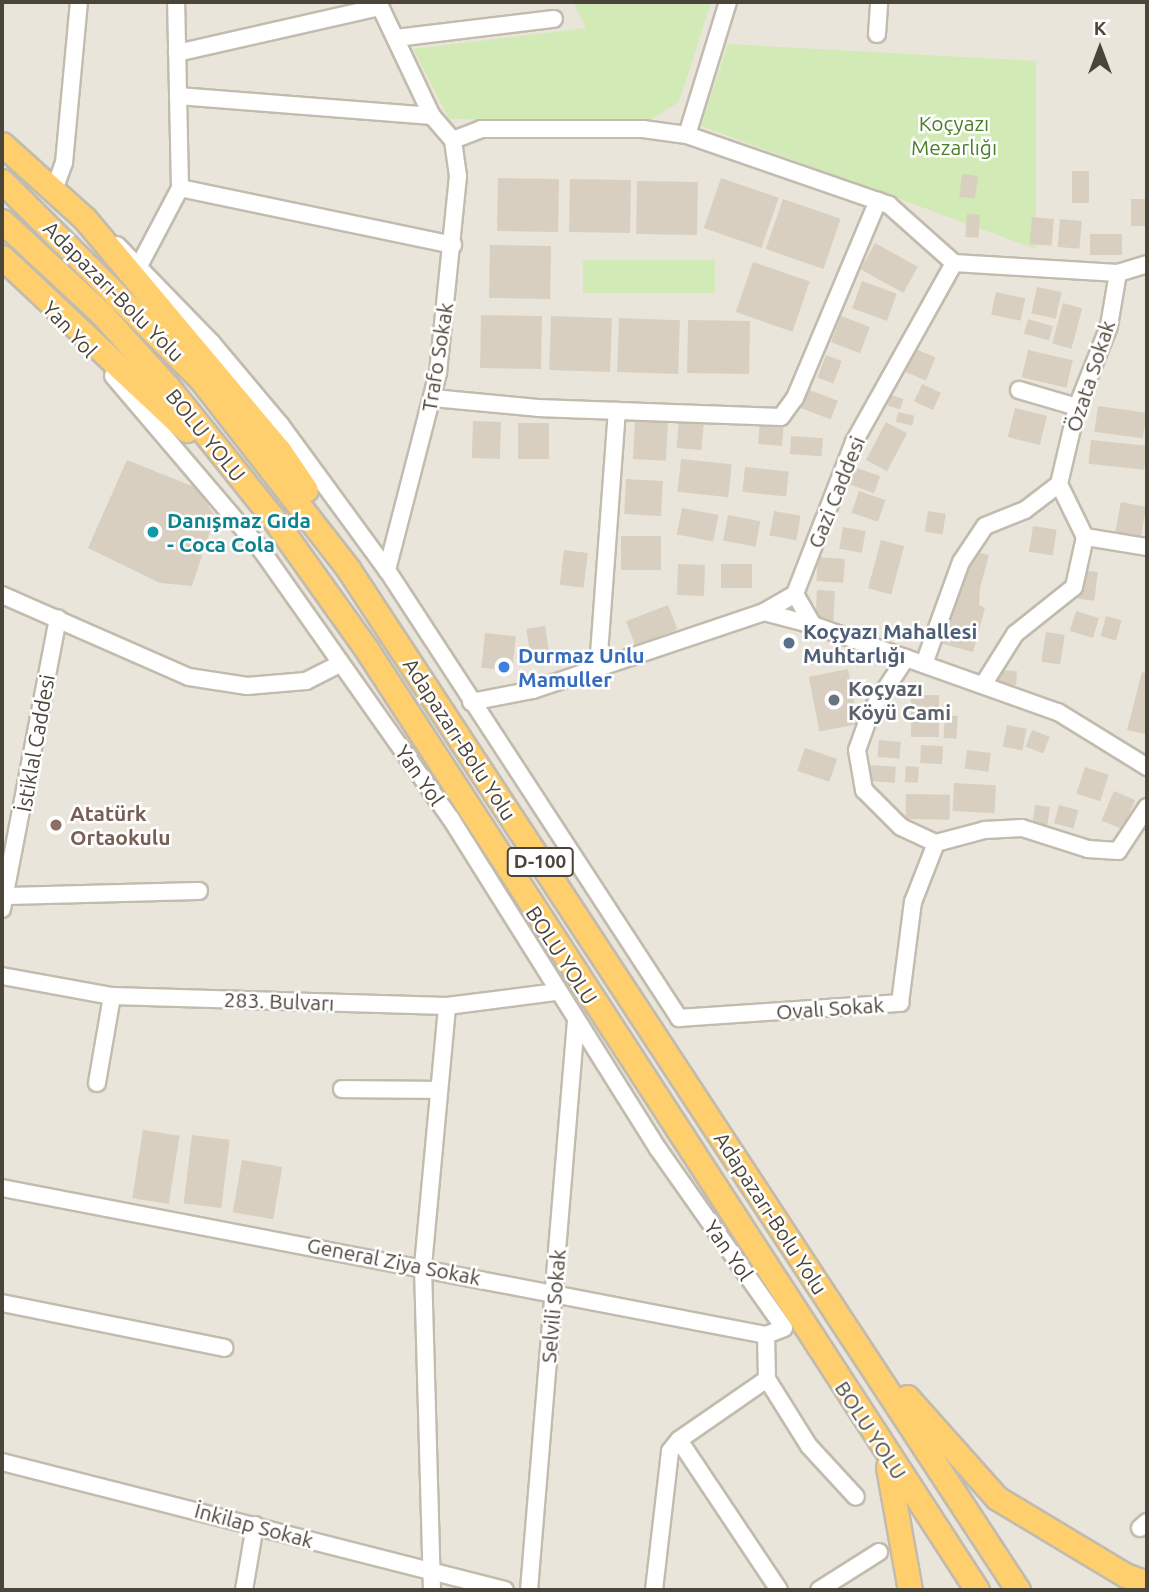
<!DOCTYPE html>
<html>
<head>
<meta charset="utf-8">
<style>
	body { margin:0 }
	#map { position:relative; width:1149px; height:1592px; overflow:hidden; background:#f6f3ec; font-family:Ubuntu,sans-serif }
	div>[style] { position:absolute }
	[style*='--x'] { left:calc(var(--x)*1px); top:calc(var(--y)*1px); width:calc(var(--w)*1px); rotate:calc(var(--a)*1deg) }
	.residential>* { inset:0; background:#eae5da; transform-origin:0 0 }
	.green>* { inset:0; background:#d2eab5; transform-origin:0 0 }
	.building>* { inset:0; background:#d8cfc1; transform-origin:0 0 }
	.roads { filter:drop-shadow(2px 0 #c2bbae) drop-shadow(-2px 0 #c2bbae) drop-shadow(0 2px #c2bbae) drop-shadow(0 -2px #c2bbae) }
	.minor>* { height:16px; margin:-8px; padding:0 8px; transform-origin:8px; border-radius:8px; background:#fff }
	.highway>* { height:23px; margin:-11.5px; padding:0 11.5px; transform-origin:11.5px; border-radius:11.5px; background:#ffcf6e }
	.dots>* { width:19px; height:19px; translate:-50% -50%; box-sizing:border-box; border:4px solid #fff; border-radius:50% }
	span { translate:-50% -50%; white-space:nowrap; text-align:center; line-height:1.15; -webkit-text-stroke:5px #fff; paint-order:stroke }
	.shield-label span { padding:2px 5px; background:#fff; border:2px solid; border-radius:5px; -webkit-text-stroke-width:0 }
	.shield-label { font-size:19px; color:#4b4439; font-weight:700 }
	.park-label { font-size:21px; color:#4a7f2a }
	.street-label { font-size:21px; color:#4b4439 }
	.culture-label { font-size:21px; color:#0d838f; font-weight:700 }
	.left { translate:0 -50%; text-align:left }
	.service-label { font-size:21px; color:#4e5e75; font-weight:700 }
	.shop-label { font-size:21px; color:#366cbe; font-weight:700 }
	.worship-label { font-size:21px; color:#5b616d; font-weight:700 }
	.education-label { font-size:21px; color:#785e54; font-weight:700 }
	.frame { position:absolute; inset:0; border:4px solid #4b4439; pointer-events:none }
	.north { position:absolute; left:1065px; top:14px; width:70px; height:70px; -webkit-text-stroke:5px #fff; paint-order:stroke; rotate:0deg; font-size:19px; font-weight:700; line-height:28px; text-align:center; color:#4b4439 }
	.north::after { content:''; display:block; margin:auto; width:24px; height:32px; background:#4b4439; clip-path:polygon(50% 0,100% 100%,50% 72%,0 100%) }
</style>
</head>
<body>
<div id="map">
	<div class="residential">
		<div style="left:2px;top:2px;width:1145px;height:1588px"></div>
	</div>
	<div class="green">
		<div style="clip-path:polygon(573px 2px,711px 2px,679px 102px,647px 122px,449px 119px,413px 49px,586px 28px)"></div>
		<div style="clip-path:polygon(728px 44px,1036px 61px,1036px 249px,701px 126px)"></div>
		<div style="left:583px;top:260px;width:132px;height:33px"></div>
	</div>
	<div class="building">
		<div style="left:1072px;top:171px;width:17px;height:32px"></div>
		<div style="left:962px;top:174px;width:16px;height:23px;rotate:7deg"></div>
		<div style="left:498px;top:178px;width:61px;height:53px;rotate:1deg"></div>
		<div style="left:721px;top:178px;width:61px;height:53px;rotate:19deg"></div>
		<div style="left:570px;top:179px;width:61px;height:53px;rotate:1deg"></div>
		<div style="left:637px;top:181px;width:61px;height:53px;rotate:1deg"></div>
		<div style="left:783px;top:199px;width:61px;height:53px;rotate:19deg"></div>
		<div style="left:1131px;top:199px;width:16px;height:27px"></div>
		<div style="left:967px;top:214px;width:13px;height:23px;rotate:4deg"></div>
		<div style="left:1032px;top:217px;width:22px;height:27px;rotate:5deg"></div>
		<div style="left:1060px;top:219px;width:22px;height:28px;rotate:5deg"></div>
		<div style="left:1090px;top:234px;width:32px;height:21px"></div>
		<div style="left:875px;top:243px;width:49px;height:30px;rotate:29deg"></div>
		<div style="left:490px;top:245px;width:61px;height:53px;rotate:1deg"></div>
		<div style="left:753px;top:262px;width:60px;height:53px;rotate:19deg"></div>
		<div style="left:862px;top:281px;width:37px;height:29px;rotate:20deg"></div>
		<div style="left:1037px;top:287px;width:25px;height:27px;rotate:12deg"></div>
		<div style="left:996px;top:292px;width:30px;height:23px;rotate:12deg"></div>
		<div style="left:1063px;top:303px;width:20px;height:42px;rotate:15deg"></div>
		<div style="left:481px;top:315px;width:61px;height:53px;rotate:1deg"></div>
		<div style="left:551px;top:316px;width:61px;height:54px;rotate:2deg"></div>
		<div style="left:841px;top:316px;width:31px;height:28px;rotate:21deg"></div>
		<div style="left:619px;top:318px;width:61px;height:54px;rotate:2deg"></div>
		<div style="left:1028px;top:319px;width:26px;height:15px;rotate:16deg"></div>
		<div style="left:688px;top:320px;width:62px;height:53px;rotate:1deg"></div>
		<div style="left:915px;top:349px;width:22px;height:25px;rotate:22deg"></div>
		<div style="left:1028px;top:350px;width:46px;height:28px;rotate:13deg"></div>
		<div style="left:826px;top:355px;width:17px;height:24px;rotate:21deg"></div>
		<div style="left:922px;top:384px;width:21px;height:19px;rotate:25deg"></div>
		<div style="left:807px;top:389px;width:33px;height:20px;rotate:21deg"></div>
		<div style="left:891px;top:395px;width:13px;height:11px;rotate:18deg"></div>
		<div style="left:1098px;top:406px;width:49px;height:26px;rotate:8deg"></div>
		<div style="left:1015px;top:408px;width:33px;height:30px;rotate:14deg"></div>
		<div style="left:898px;top:412px;width:17px;height:10px;rotate:13deg"></div>
		<div style="left:635px;top:420px;width:33px;height:39px;rotate:3deg"></div>
		<div style="left:679px;top:420px;width:25px;height:28px;rotate:5deg"></div>
		<div style="left:473px;top:421px;width:28px;height:37px;rotate:2deg"></div>
		<div style="left:760px;top:421px;width:24px;height:23px;rotate:5deg"></div>
		<div style="left:886px;top:422px;width:24px;height:43px;rotate:28deg"></div>
		<div style="left:518px;top:423px;width:31px;height:36px"></div>
		<div style="left:791px;top:436px;width:32px;height:18px;rotate:4deg"></div>
		<div style="left:1091px;top:440px;width:56px;height:24px;rotate:6deg"></div>
		<div style="left:681px;top:459px;width:51px;height:33px;rotate:6deg"></div>
		<div style="clip-path:polygon(127px 460px,197px 488px,215px 516px,192px 586px,160px 583px,88px 548px)"></div>
		<div style="left:852px;top:466px;width:30px;height:18px;rotate:20deg"></div>
		<div style="left:745px;top:467px;width:44px;height:25px;rotate:6deg"></div>
		<div style="left:626px;top:479px;width:37px;height:35px;rotate:3deg"></div>
		<div style="left:859px;top:491px;width:28px;height:23px;rotate:19deg"></div>
		<div style="left:1121px;top:502px;width:26px;height:31px;rotate:11deg"></div>
		<div style="left:682px;top:508px;width:37px;height:27px;rotate:11deg"></div>
		<div style="left:774px;top:511px;width:27px;height:25px;rotate:10deg"></div>
		<div style="left:928px;top:511px;width:18px;height:21px;rotate:9deg"></div>
		<div style="left:728px;top:515px;width:33px;height:26px;rotate:11deg"></div>
		<div style="left:1033px;top:526px;width:24px;height:26px;rotate:9deg"></div>
		<div style="left:843px;top:527px;width:23px;height:22px;rotate:10deg"></div>
		<div style="left:621px;top:536px;width:40px;height:34px"></div>
		<div style="left:881px;top:540px;width:24px;height:50px;rotate:15deg"></div>
		<div style="left:564px;top:550px;width:24px;height:35px;rotate:7deg"></div>
		<div style="clip-path:polygon(976px 552px,989px 555px,980px 588px,979px 605px,985px 608px,973px 652px,939px 643px,958px 581px)"></div>
		<div style="left:818px;top:557px;width:27px;height:24px;rotate:4deg"></div>
		<div style="left:678px;top:564px;width:27px;height:31px;rotate:2deg"></div>
		<div style="left:721px;top:564px;width:31px;height:24px"></div>
		<div style="left:1081px;top:570px;width:17px;height:29px;rotate:7deg"></div>
		<div style="left:817px;top:590px;width:18px;height:30px;rotate:3deg"></div>
		<div style="left:668px;top:605px;width:26px;height:45px;rotate:69deg"></div>
		<div style="left:1076px;top:611px;width:24px;height:21px;rotate:17deg"></div>
		<div style="left:1106px;top:616px;width:16px;height:21px;rotate:15deg"></div>
		<div style="left:545px;top:626px;width:25px;height:19px;rotate:81deg"></div>
		<div style="left:1046px;top:632px;width:19px;height:30px;rotate:9deg"></div>
		<div style="left:485px;top:633px;width:31px;height:35px;rotate:6deg"></div>
		<div style="left:848px;top:669px;width:56px;height:40px;rotate:79deg"></div>
		<div style="left:996px;top:670px;width:21px;height:14px;rotate:3deg"></div>
		<div style="clip-path:polygon(1142px 672px,1147px 674px,1145px 734px,1127px 730px)"></div>
		<div style="left:911px;top:695px;width:28px;height:42px"></div>
		<div style="left:945px;top:715px;width:13px;height:23px;rotate:4deg"></div>
		<div style="left:1007px;top:725px;width:20px;height:22px;rotate:11deg"></div>
		<div style="left:1032px;top:730px;width:19px;height:18px;rotate:21deg"></div>
		<div style="left:879px;top:740px;width:22px;height:17px;rotate:5deg"></div>
		<div style="left:921px;top:745px;width:22px;height:18px;rotate:3deg"></div>
		<div style="left:805px;top:748px;width:34px;height:24px;rotate:19deg"></div>
		<div style="left:967px;top:750px;width:24px;height:19px;rotate:7deg"></div>
		<div style="left:870px;top:765px;width:26px;height:16px;rotate:4deg"></div>
		<div style="left:906px;top:766px;width:13px;height:16px;rotate:4deg"></div>
		<div style="left:1085px;top:767px;width:25px;height:28px;rotate:18deg"></div>
		<div style="left:954px;top:783px;width:42px;height:28px;rotate:3deg"></div>
		<div style="left:1114px;top:791px;width:23px;height:32px;rotate:23deg"></div>
		<div style="left:906px;top:794px;width:44px;height:25px;rotate:1deg"></div>
		<div style="left:1035px;top:805px;width:15px;height:20px;rotate:8deg"></div>
		<div style="left:1059px;top:805px;width:20px;height:19px;rotate:15deg"></div>
		<div style="left:143px;top:1130px;width:37px;height:69px;rotate:9deg"></div>
		<div style="left:192px;top:1135px;width:38px;height:69px;rotate:7deg"></div>
		<div style="left:242px;top:1160px;width:41px;height:53px;rotate:10deg"></div>
	</div>
	<div class="roads">
		<div class="minor">
			<div style="--x:378;--y:2;--w:126;--a:64.7"></div>
			<div style="--x:432;--y:116;--w:32;--a:49"></div>
			<div style="--x:877;--y:34;--w:32;--a:-86"></div>
			<div style="--x:396;--y:38;--w:159;--a:-6.9"></div>
			<div style="--x:177;--y:53;--w:208;--a:-12.8"></div>
			<div style="--x:178;--y:96;--w:255;--a:4.5"></div>
			<div style="--x:687;--y:135;--w:139;--a:-72.9"></div>
			<div style="--x:453;--y:140;--w:30;--a:-21"></div>
			<div style="--x:481;--y:129;--w:162;--a:0"></div>
			<div style="--x:643;--y:129;--w:44;--a:7.8"></div>
			<div style="--x:687;--y:135;--w:214;--a:19.1"></div>
			<div style="--x:889;--y:205;--w:87;--a:41.7"></div>
			<div style="--x:180;--y:188;--w:279;--a:11.8"></div>
			<div style="--x:54;--y:190;--w:29;--a:-70"></div>
			<div style="--x:64;--y:163;--w:162;--a:-84.7"></div>
			<div style="--x:117;--y:245;--w:136;--a:45.9"></div>
			<div style="--x:212;--y:343;--w:106;--a:50"></div>
			<div style="--x:280;--y:424;--w:181;--a:53.8"></div>
			<div style="--x:387;--y:570;--w:535;--a:56.9"></div>
			<div style="--x:679;--y:1018;--w:222;--a:-3.9"></div>
			<div style="--x:900;--y:1003;--w:102;--a:-82.7"></div>
			<div style="--x:913;--y:902;--w:63;--a:-68.7"></div>
			<div style="--x:140;--y:264;--w:86;--a:-62.2"></div>
			<div style="--x:180;--y:188;--w:186;--a:-91.2"></div>
			<div style="--x:1019;--y:390;--w:60;--a:16.3"></div>
			<div style="--x:433;--y:398;--w:105;--a:5.4"></div>
			<div style="--x:538;--y:408;--w:243;--a:2.1"></div>
			<div style="--x:781;--y:417;--w:24;--a:-54"></div>
			<div style="--x:795;--y:398;--w:214;--a:-67.2"></div>
			<div style="--x:1085;--y:537;--w:63;--a:9.2"></div>
			<div style="--x:387;--y:570;--w:203;--a:-75.5"></div>
			<div style="--x:438;--y:373;--w:198;--a:-84.2"></div>
			<div style="--x:458;--y:176;--w:36;--a:-98"></div>
			<div style="--x:795;--y:594;--w:36;--a:60"></div>
			<div style="--x:2;--y:595;--w:204;--a:23.7"></div>
			<div style="--x:189;--y:677;--w:59;--a:8.8"></div>
			<div style="--x:247;--y:686;--w:59;--a:-4.8"></div>
			<div style="--x:306;--y:681;--w:39;--a:-27"></div>
			<div style="--x:764;--y:612;--w:51;--a:14.9"></div>
			<div style="--x:813;--y:625;--w:260;--a:19.6"></div>
			<div style="--x:1058;--y:712;--w:105;--a:31.7"></div>
			<div style="--x:906;--y:658;--w:64;--a:123.4"></div>
			<div style="--x:871;--y:711;--w:41;--a:109.7"></div>
			<div style="--x:857;--y:750;--w:41;--a:80.1"></div>
			<div style="--x:864;--y:790;--w:52;--a:45"></div>
			<div style="--x:901;--y:827;--w:38;--a:25"></div>
			<div style="--x:936;--y:843;--w:51;--a:-14.9"></div>
			<div style="--x:985;--y:830;--w:37;--a:-3"></div>
			<div style="--x:1022;--y:828;--w:69;--a:17.7"></div>
			<div style="--x:1088;--y:849;--w:30;--a:4"></div>
			<div style="--x:1118;--y:851;--w:53;--a:-56.6"></div>
			<div style="--x:924;--y:664;--w:109;--a:-70.1"></div>
			<div style="--x:961;--y:562;--w:43;--a:-56.3"></div>
			<div style="--x:985;--y:526;--w:43;--a:-21.8"></div>
			<div style="--x:1025;--y:510;--w:43;--a:-37.4"></div>
			<div style="--x:598;--y:668;--w:258;--a:-85.8"></div>
			<div style="--x:983;--y:685;--w:60;--a:-57.9"></div>
			<div style="--x:1015;--y:634;--w:75;--a:-38.5"></div>
			<div style="--x:1074;--y:587;--w:51;--a:-77.6"></div>
			<div style="--x:1085;--y:537;--w:59;--a:-116.1"></div>
			<div style="--x:1059;--y:484;--w:79;--a:-76.8"></div>
			<div style="--x:1077;--y:407;--w:87;--a:-68.4"></div>
			<div style="--x:1109;--y:326;--w:54;--a:-80.4"></div>
			<div style="--x:471;--y:702;--w:63;--a:-11"></div>
			<div style="--x:533;--y:690;--w:69;--a:-18.7"></div>
			<div style="--x:598;--y:668;--w:175;--a:-18.6"></div>
			<div style="--x:764;--y:612;--w:36;--a:-30"></div>
			<div style="--x:795;--y:594;--w:163;--a:-68.8"></div>
			<div style="--x:854;--y:442;--w:205;--a:-60.8"></div>
			<div style="--x:954;--y:263;--w:164;--a:3.5"></div>
			<div style="--x:1118;--y:273;--w:30;--a:-17"></div>
			<div style="--x:7;--y:896;--w:192;--a:-1.5"></div>
			<div style="--x:2;--y:909;--w:296;--a:-79.1"></div>
			<div style="--x:2;--y:976;--w:112;--a:10.3"></div>
			<div style="--x:112;--y:996;--w:335;--a:1.7"></div>
			<div style="--x:447;--y:1006;--w:111;--a:-7.3"></div>
			<div style="--x:97;--y:1083;--w:88;--a:-80.2"></div>
			<div style="--x:342;--y:1089;--w:97;--a:0.6"></div>
			<div style="--x:2;--y:1188;--w:778;--a:10.89"></div>
			<div style="--x:766;--y:1335;--w:19;--a:-21"></div>
			<div style="--x:784;--y:1328;--w:219;--a:-125.1"></div>
			<div style="--x:658;--y:1149;--w:390;--a:-122.1"></div>
			<div style="--x:451;--y:819;--w:328;--a:-125.2"></div>
			<div style="--x:262;--y:551;--w:230;--a:-130.4"></div>
			<div style="--x:2;--y:1303;--w:227;--a:11.4"></div>
			<div style="--x:766;--y:1335;--w:44;--a:88.7"></div>
			<div style="--x:767;--y:1379;--w:107;--a:145.3"></div>
			<div style="--x:679;--y:1440;--w:180;--a:56.3"></div>
			<div style="--x:767;--y:1379;--w:79;--a:57.9"></div>
			<div style="--x:809;--y:1446;--w:69;--a:47.3"></div>
			<div style="--x:2;--y:1462;--w:519;--a:14.28"></div>
			<div style="--x:1140;--y:1528;--w:9;--a:-41"></div>
			<div style="--x:244;--y:1590;--w:66;--a:-80.4"></div>
			<div style="--x:432;--y:1590;--w:324;--a:-91.6"></div>
			<div style="--x:423;--y:1266;--w:261;--a:-84.7"></div>
			<div style="--x:529;--y:1590;--w:571;--a:-85.28"></div>
			<div style="--x:654;--y:1590;--w:140;--a:-83.4"></div>
			<div style="--x:670;--y:1451;--w:14;--a:-51"></div>
			<div style="--x:819;--y:1590;--w:71;--a:-32.3"></div>
		</div>
		<div class="highway">
			<div style="--x:2;--y:144;--w:112;--a:42.1"></div>
			<div style="--x:85;--y:219;--w:302;--a:50"></div>
			<div style="--x:279;--y:450;--w:48;--a:56"></div>
			<div style="--x:2;--y:181;--w:278;--a:44.9"></div>
			<div style="--x:199;--y:377;--w:244;--a:52.1"></div>
			<div style="--x:349;--y:570;--w:1220;--a:56.74"></div>
			<div style="--x:2;--y:221;--w:137;--a:42.9"></div>
			<div style="--x:102;--y:314;--w:98;--a:47.9"></div>
			<div style="--x:168;--y:387;--w:168;--a:51.3"></div>
			<div style="--x:273;--y:518;--w:162;--a:54.5"></div>
			<div style="--x:367;--y:650;--w:1121;--a:57.02"></div>
			<div style="--x:2;--y:257;--w:253;--a:43.2"></div>
			<div style="--x:907;--y:1397;--w:135;--a:48.3"></div>
			<div style="--x:997;--y:1498;--w:149;--a:31"></div>
			<div style="--x:1125;--y:1575;--w:23;--a:20"></div>
			<div style="--x:888;--y:1467;--w:125;--a:79.9"></div>
		</div>
	</div>
	<div class="dots">
		<div style="left:153px;top:532px;background:#0f9aa8"></div>
		<div style="left:789px;top:643px;background:#5c6f8a"></div>
		<div style="left:504px;top:667px;background:#3f7fe0"></div>
		<div style="left:834px;top:700px;background:#6b7280"></div>
		<div style="left:56px;top:825px;background:#8d6e63"></div>
	</div>
	<div class="shield-label">
		<span style="left:540px;top:862px">D-100</span>
	</div>
	<div class="park-label">
		<span style="left:954px;top:135px">Koçyazı<br>Mezarlığı</span>
	</div>
	<div class="street-label">
		<span style="left:114px;top:291px;rotate:45deg">Adapazarı-Bolu Yolu</span>
		<span style="left:70px;top:329px;rotate:47deg">Yan Yol</span>
		<span style="left:437px;top:357px;rotate:-81deg">Trafo Sokak</span>
		<span style="left:1090px;top:376px;rotate:-72deg">Özata Sokak</span>
		<span style="left:206px;top:435px;rotate:51deg">BOLU YOLU</span>
		<span style="left:836px;top:492px;rotate:-68deg">Gazi Caddesi</span>
		<span style="left:460px;top:739px;rotate:57deg">Adapazarı-Bolu Yolu</span>
		<span style="left:35px;top:743px;rotate:-80deg">İstiklal Caddesi</span>
		<span style="left:420px;top:775px;rotate:55deg">Yan Yol</span>
		<span style="left:562px;top:955px;rotate:57deg">BOLU YOLU</span>
		<span style="left:279px;top:1001px;rotate:2deg">283. Bulvarı</span>
		<span style="left:830px;top:1008px;rotate:-4deg">Ovalı Sokak</span>
		<span style="left:771px;top:1213px;rotate:57deg">Adapazarı-Bolu Yolu</span>
		<span style="left:729px;top:1250px;rotate:55deg">Yan Yol</span>
		<span style="left:394px;top:1261px;rotate:11deg">General Ziya Sokak</span>
		<span style="left:553px;top:1306px;rotate:-85deg">Selvili Sokak</span>
		<span style="left:871px;top:1430px;rotate:57deg">BOLU YOLU</span>
		<span style="left:254px;top:1525px;rotate:15deg">İnkilap Sokak</span>
	</div>
	<div class="culture-label">
		<span class="left" style="left:167px;top:532px">Danışmaz Gıda<br>- Coca Cola</span>
	</div>
	<div class="service-label">
		<span class="left" style="left:803px;top:643px">Koçyazı Mahallesi<br>Muhtarlığı</span>
	</div>
	<div class="shop-label">
		<span class="left" style="left:518px;top:667px">Durmaz Unlu<br>Mamuller</span>
	</div>
	<div class="worship-label">
		<span class="left" style="left:848px;top:700px">Koçyazı<br>Köyü Cami</span>
	</div>
	<div class="education-label">
		<span class="left" style="left:70px;top:825px">Atatürk<br>Ortaokulu</span>
	</div>
	<div class="frame"></div>
	<div class="north">K</div>
</div>
</body>
</html>
